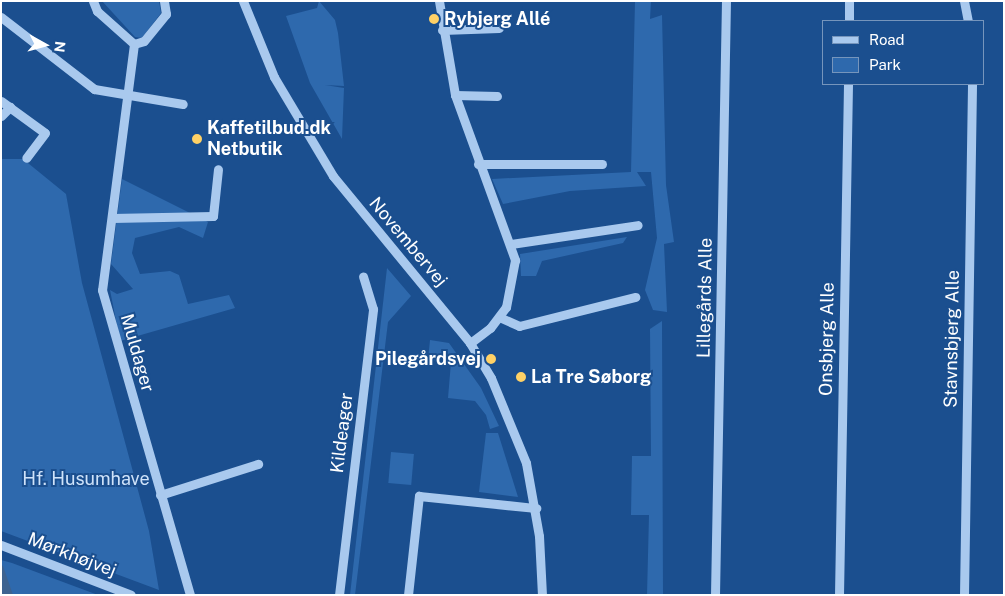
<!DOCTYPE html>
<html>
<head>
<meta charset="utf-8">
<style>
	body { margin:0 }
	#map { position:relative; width:1005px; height:596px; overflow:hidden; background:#1b4f8f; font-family:"Public Sans",sans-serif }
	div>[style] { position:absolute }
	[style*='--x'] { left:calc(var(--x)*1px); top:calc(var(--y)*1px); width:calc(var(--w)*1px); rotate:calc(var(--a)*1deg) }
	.green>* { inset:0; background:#2e69ad; transform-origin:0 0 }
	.water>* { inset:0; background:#3c6290 }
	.minor>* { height:9px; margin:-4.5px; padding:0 4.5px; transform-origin:4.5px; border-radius:4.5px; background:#a9c9ee }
	.dots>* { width:14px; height:14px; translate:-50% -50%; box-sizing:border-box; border:2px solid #1b4f8f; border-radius:50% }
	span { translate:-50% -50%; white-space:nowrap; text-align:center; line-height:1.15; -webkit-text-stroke:4px #1b4f8f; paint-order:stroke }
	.poi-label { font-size:18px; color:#fff; font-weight:700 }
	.left { translate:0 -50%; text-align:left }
	.right { translate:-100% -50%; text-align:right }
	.street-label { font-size:18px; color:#fff }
	.park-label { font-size:18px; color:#cfe3fa }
	.frame { position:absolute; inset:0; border:2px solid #fff; pointer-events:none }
	.legend { position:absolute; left:822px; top:20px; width:162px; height:65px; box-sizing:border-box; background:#1b4f8f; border:1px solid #7695bc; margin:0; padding:6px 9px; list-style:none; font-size:15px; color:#fff }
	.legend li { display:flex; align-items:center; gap:10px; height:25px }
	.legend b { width:25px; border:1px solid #7695bc }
	.north { position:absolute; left:20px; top:20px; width:50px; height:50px; -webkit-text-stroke:4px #1b4f8f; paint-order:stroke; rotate:97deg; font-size:14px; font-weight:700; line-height:20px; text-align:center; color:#fff }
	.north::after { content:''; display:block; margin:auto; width:18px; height:22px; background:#fff; clip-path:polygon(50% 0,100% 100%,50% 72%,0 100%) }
</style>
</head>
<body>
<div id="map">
	<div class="green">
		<div style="clip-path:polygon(102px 1px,159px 1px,161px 13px,142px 38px,135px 37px)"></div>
		<div style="clip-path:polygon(319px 1px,335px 20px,338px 33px,344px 86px,325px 85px,344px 88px,342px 139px,310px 83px,286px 16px,317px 8px)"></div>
		<div style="clip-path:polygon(635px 1px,651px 1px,650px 19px,662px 15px,666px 185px,674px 242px,664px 244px,667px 312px,653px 310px,645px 290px,657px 238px,651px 172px,637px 172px,646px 186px,570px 191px,503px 204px,492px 179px,631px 172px)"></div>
		<div style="clip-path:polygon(1px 159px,23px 159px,66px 194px,82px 283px,149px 531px,159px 590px,1px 531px)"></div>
		<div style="clip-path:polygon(122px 179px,208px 222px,203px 238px,179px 227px,135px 238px,132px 253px,140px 274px,170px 271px,179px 275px,188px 304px,229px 295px,235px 308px,120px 341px,110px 290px,117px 294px,133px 289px,111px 264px)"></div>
		<div style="clip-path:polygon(627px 237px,623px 243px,542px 261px,536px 276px,521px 276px,520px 254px)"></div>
		<div style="clip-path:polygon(387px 268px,411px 296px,388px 322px,355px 595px,350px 595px)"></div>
		<div style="clip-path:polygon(662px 321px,663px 595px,647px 595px,649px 515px,631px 515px,632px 456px,651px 456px,650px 329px)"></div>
		<div style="clip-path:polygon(430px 340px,449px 343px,481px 388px,499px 426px,490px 429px,486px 415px,475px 401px,448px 398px,451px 362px,428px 360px)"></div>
		<div style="clip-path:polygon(486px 433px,498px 433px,518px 497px,479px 492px)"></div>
		<div style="left:391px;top:452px;width:23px;height:31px;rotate:5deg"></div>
		<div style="clip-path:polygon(1px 560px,12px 563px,98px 595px,1px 595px)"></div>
	</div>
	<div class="water">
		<div style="clip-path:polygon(1px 565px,3px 566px,13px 595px,1px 595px)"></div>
	</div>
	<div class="minor">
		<div style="--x:93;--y:1;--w:11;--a:68"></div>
		<div style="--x:97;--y:11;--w:50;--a:41.7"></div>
		<div style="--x:134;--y:44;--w:248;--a:97.4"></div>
		<div style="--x:102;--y:290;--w:317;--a:73.9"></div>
		<div style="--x:243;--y:1;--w:82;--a:67.8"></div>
		<div style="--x:274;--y:77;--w:115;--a:59.2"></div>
		<div style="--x:333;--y:176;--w:216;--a:50.6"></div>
		<div style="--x:470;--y:343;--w:41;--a:59"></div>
		<div style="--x:491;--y:378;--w:92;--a:67.6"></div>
		<div style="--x:526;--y:463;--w:74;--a:79.9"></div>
		<div style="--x:539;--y:536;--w:59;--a:87.1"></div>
		<div style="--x:439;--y:1;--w:95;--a:80.3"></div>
		<div style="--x:455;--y:95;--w:176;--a:70"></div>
		<div style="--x:515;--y:260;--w:48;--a:100.8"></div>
		<div style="--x:506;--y:307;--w:26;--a:127"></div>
		<div style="--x:490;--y:328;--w:25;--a:143"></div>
		<div style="--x:964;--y:1;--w:20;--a:79"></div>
		<div style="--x:1;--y:17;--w:118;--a:37.7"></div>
		<div style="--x:94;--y:89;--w:90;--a:9.6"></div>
		<div style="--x:849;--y:21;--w:20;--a:-90"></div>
		<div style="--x:442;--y:30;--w:57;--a:-2"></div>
		<div style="--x:134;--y:44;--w:10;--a:-17"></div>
		<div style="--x:144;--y:41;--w:35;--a:-51"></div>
		<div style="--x:166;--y:14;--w:13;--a:-99"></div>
		<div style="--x:455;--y:95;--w:42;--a:1.4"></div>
		<div style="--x:1;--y:101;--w:54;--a:36"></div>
		<div style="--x:45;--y:133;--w:31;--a:127"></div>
		<div style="--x:1;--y:116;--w:13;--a:-45"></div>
		<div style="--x:478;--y:164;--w:124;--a:0"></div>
		<div style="--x:112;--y:218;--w:101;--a:-1.1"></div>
		<div style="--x:213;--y:216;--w:47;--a:-83.9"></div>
		<div style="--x:511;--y:244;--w:128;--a:-8.5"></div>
		<div style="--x:499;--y:317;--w:22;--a:24"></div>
		<div style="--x:519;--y:326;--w:120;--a:-14"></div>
		<div style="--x:160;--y:495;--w:103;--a:-17.6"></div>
		<div style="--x:1;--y:545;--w:139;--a:21"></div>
		<div style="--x:339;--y:595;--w:288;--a:-83.2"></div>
		<div style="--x:373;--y:309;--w:34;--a:-107"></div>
		<div style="--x:408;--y:595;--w:100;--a:-83.7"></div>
		<div style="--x:419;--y:496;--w:118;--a:5.9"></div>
		<div style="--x:715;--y:595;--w:594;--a:-88.94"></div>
		<div style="--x:839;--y:595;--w:511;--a:-88.99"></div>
		<div style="--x:964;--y:595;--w:511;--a:-89.1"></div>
	</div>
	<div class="dots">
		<div style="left:434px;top:19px;background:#ffd166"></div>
		<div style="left:197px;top:139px;background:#ffd166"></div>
		<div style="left:491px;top:359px;background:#ffd166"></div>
		<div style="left:521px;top:377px;background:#ffd166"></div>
	</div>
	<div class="poi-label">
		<span class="left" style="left:444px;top:19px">Rybjerg Allé</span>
		<span class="left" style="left:207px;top:139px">Kaffetilbud.dk<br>Netbutik</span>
		<span class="right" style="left:481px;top:359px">Pilegårdsvej</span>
		<span class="left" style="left:531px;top:377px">La Tre Søborg</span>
	</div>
	<div class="street-label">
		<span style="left:408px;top:242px;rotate:50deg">Novembervej</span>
		<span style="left:705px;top:298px;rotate:-89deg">Lillegårds Alle</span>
		<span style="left:827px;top:339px;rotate:-89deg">Onsbjerg Alle</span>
		<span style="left:952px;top:339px;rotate:-89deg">Stavnsbjerg Alle</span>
		<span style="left:137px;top:353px;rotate:74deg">Muldager</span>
		<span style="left:342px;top:433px;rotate:-83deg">Kildeager</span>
		<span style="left:72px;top:555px;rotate:21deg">Mørkhøjvej</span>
	</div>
	<div class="park-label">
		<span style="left:86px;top:479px">Hf. Husumhave</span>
	</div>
	<div class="frame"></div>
	<ul class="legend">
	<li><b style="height:6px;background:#a9c9ee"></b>Road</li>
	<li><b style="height:14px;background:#2e69ad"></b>Park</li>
	</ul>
	<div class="north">N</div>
</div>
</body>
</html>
